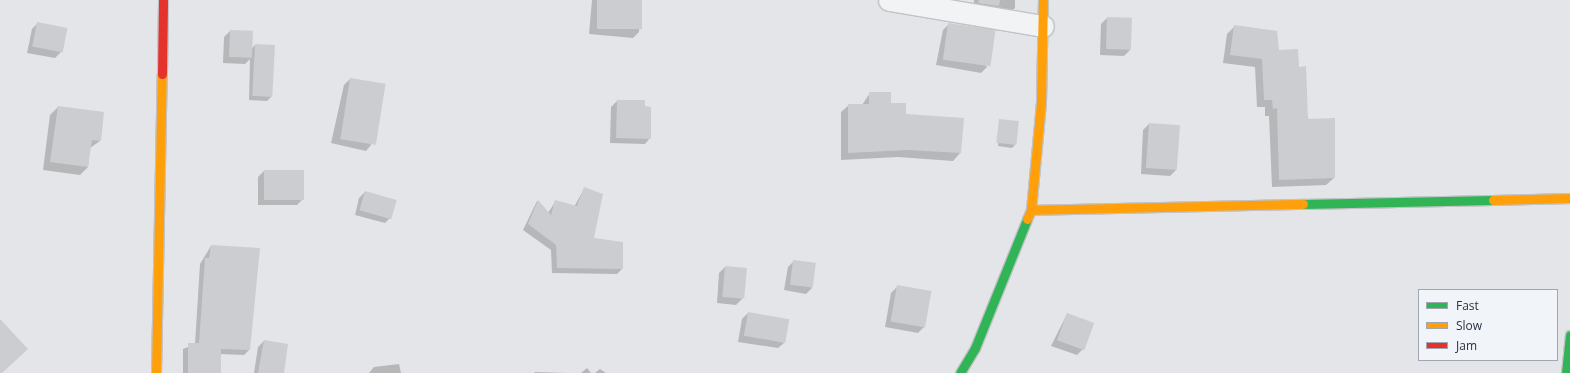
<!DOCTYPE html>
<html>
<head>
<meta charset="utf-8">
<style>
	body { margin:0 }
	#map { position:relative; width:1570px; height:373px; overflow:hidden; background:#e3e5e8; font-family:"Open Sans",sans-serif }
	div>[style] { position:absolute }
	[style*='--x'] { left:calc(var(--x)*1px); top:calc(var(--y)*1px); width:calc(var(--w)*1px); rotate:calc(var(--a)*1deg) }
	.shadow>* { inset:0; background:#0003 }
	.building>* { inset:0; background:#cbcdd1; transform-origin:0 0 }
	.roads { filter:drop-shadow(1px 0 #c1c3c6) drop-shadow(-1px 0 #c1c3c6) drop-shadow(0 1px #c1c3c6) drop-shadow(0 -1px #c1c3c6) }
	.street>* { height:21px; margin:-10.5px; padding:0 10.5px; transform-origin:10.5px; border-radius:10.5px; background:#f2f3f5 }
	.fast>* { height:9px; margin:-4.5px; padding:0 4.5px; transform-origin:4.5px; border-radius:4.5px; background:#30b455 }
	.slow>* { height:9px; margin:-4.5px; padding:0 4.5px; transform-origin:4.5px; border-radius:4.5px; background:#ff9f0a }
	.jam>* { height:9px; margin:-4.5px; padding:0 4.5px; transform-origin:4.5px; border-radius:4.5px; background:#e5322d }
	span { translate:-50% -50%; white-space:nowrap; text-align:center; line-height:1.15; -webkit-text-stroke:3px #f1f4f8; paint-order:stroke }
	.legend { position:absolute; left:1418px; top:289px; width:140px; height:72px; box-sizing:border-box; background:#f1f4f8; border:1px solid #a1a7b0; margin:0; padding:5px 7px; list-style:none; font-size:12px; color:#293343 }
	.legend li { display:flex; align-items:center; gap:8px; height:20px }
	.legend b { width:20px; border:1px solid #a1a7b0 }
</style>
</head>
<body>
<div id="map">
	<div class="shadow">
		<div style="clip-path:polygon(592px 0,641px 0,639px 32px,633px 38px,589px 34px)"></div>
		<div style="clip-path:polygon(974px 0,1015px 0,1015px 8px,1009px 14px,973px 9px)"></div>
		<div style="clip-path:polygon(1107px 18px,1130px 50px,1124px 56px,1100px 55px,1101px 24px)"></div>
		<div style="clip-path:polygon(38px 23px,61px 52px,55px 58px,27px 53px,32px 29px)"></div>
		<div style="clip-path:polygon(949px 24px,987px 67px,981px 73px,936px 65px,943px 30px)"></div>
		<div style="clip-path:polygon(1235px 26px,1279px 51px,1334px 178px,1326px 185px,1272px 187px,1269px 116px,1265px 116px,1265px 107px,1257px 107px,1255px 67px,1223px 63px,1227px 34px)"></div>
		<div style="clip-path:polygon(230px 31px,251px 49px,255px 45px,272px 96px,267px 101px,249px 100px,250px 59px,245px 64px,223px 63px,224px 37px)"></div>
		<div style="clip-path:polygon(350px 79px,371px 145px,366px 151px,331px 143px,344px 85px)"></div>
		<div style="clip-path:polygon(870px 93px,905px 115px,963px 119px,960px 153px,953px 161px,898px 157px,841px 160px,841px 112px,849px 105px,862px 105px)"></div>
		<div style="clip-path:polygon(617px 101px,644px 101px,650px 138px,645px 144px,610px 143px,611px 107px)"></div>
		<div style="clip-path:polygon(58px 107px,100px 141px,90px 148px,88px 167px,80px 175px,43px 170px,50px 115px)"></div>
		<div style="clip-path:polygon(1000px 120px,1015px 145px,1012px 148px,998px 146px,1000px 122px,995px 146px)"></div>
		<div style="clip-path:polygon(1149px 124px,1176px 170px,1170px 176px,1141px 174px,1143px 130px)"></div>
		<div style="clip-path:polygon(264px 171px,303px 199px,297px 205px,258px 205px,258px 177px)"></div>
		<div style="clip-path:polygon(584px 189px,593px 238px,622px 269px,617px 274px,552px 273px,551px 250px,523px 230px,537px 201px,548px 213px,555px 202px,574px 207px)"></div>
		<div style="clip-path:polygon(365px 192px,391px 217px,385px 223px,355px 215px,359px 198px)"></div>
		<div style="clip-path:polygon(211px 246px,249px 350px,244px 355px,220px 354px,220px 373px,183px 373px,183px 349px,195px 344px,200px 264px)"></div>
		<div style="clip-path:polygon(794px 261px,812px 288px,806px 294px,784px 290px,788px 267px)"></div>
		<div style="clip-path:polygon(725px 267px,742px 299px,736px 305px,717px 303px,719px 273px)"></div>
		<div style="clip-path:polygon(897px 287px,930px 292px,924px 327px,918px 333px,885px 327px,891px 293px)"></div>
		<div style="clip-path:polygon(748px 313px,784px 343px,778px 348px,738px 342px,742px 319px)"></div>
		<div style="clip-path:polygon(1067px 314px,1083px 349px,1077px 355px,1051px 346px)"></div>
		<div style="clip-path:polygon(264px 341px,282px 373px,254px 373px,258px 347px)"></div>
		<div style="clip-path:polygon(399px 364px,401px 373px,369px 373px,374px 367px)"></div>
		<div style="clip-path:polygon(587px 368px,591px 373px,581px 373px)"></div>
		<div style="clip-path:polygon(600px 369px,606px 373px,595px 373px)"></div>
		<div style="clip-path:polygon(535px 372px,569px 373px,534px 373px)"></div>
	</div>
	<div class="building">
		<div style="left:597px;top:0;width:45px;height:29px"></div>
		<div style="clip-path:polygon(979px 0,1000px 0,999px 6px,978px 3px)"></div>
		<div style="left:1107px;top:17px;width:25px;height:32px;rotate:2deg"></div>
		<div style="left:37px;top:22px;width:31px;height:25px;rotate:11deg"></div>
		<div style="left:948px;top:23px;width:48px;height:37px;rotate:8deg"></div>
		<div style="clip-path:polygon(1234px 25px,1277px 31px,1279px 50px,1298px 49px,1299px 67px,1306px 66px,1308px 119px,1335px 118px,1335px 178px,1279px 180px,1277px 108px,1273px 109px,1272px 100px,1264px 100px,1262px 59px,1230px 55px)"></div>
		<div style="left:230px;top:30px;width:23px;height:27px;rotate:2deg"></div>
		<div style="left:255px;top:44px;width:20px;height:52px;rotate:3deg"></div>
		<div style="left:350px;top:78px;width:36px;height:62px;rotate:9deg"></div>
		<div style="clip-path:polygon(869px 92px,891px 92px,891px 103px,906px 103px,906px 114px,964px 118px,961px 153px,906px 150px,848px 153px,848px 104px,869px 104px)"></div>
		<div style="clip-path:polygon(617px 100px,645px 100px,645px 106px,651px 107px,651px 139px,616px 138px)"></div>
		<div style="clip-path:polygon(58px 106px,104px 112px,101px 141px,92px 140px,88px 167px,50px 162px)"></div>
		<div style="left:999px;top:119px;width:20px;height:24px;rotate:6deg"></div>
		<div style="left:1149px;top:123px;width:31px;height:45px;rotate:4deg"></div>
		<div style="left:264px;top:170px;width:40px;height:30px"></div>
		<div style="clip-path:polygon(584px 187px,603px 194px,594px 238px,623px 242px,623px 269px,557px 268px,556px 245px,528px 224px,538px 200px,551px 215px,555px 200px,577px 206px)"></div>
		<div style="left:365px;top:191px;width:33px;height:20px;rotate:16deg"></div>
		<div style="clip-path:polygon(211px 245px,260px 248px,250px 350px,221px 349px,221px 373px,188px 373px,188px 343px,199px 343px,205px 258px,209px 258px)"></div>
		<div style="left:793px;top:260px;width:23px;height:25px;rotate:7deg"></div>
		<div style="left:725px;top:266px;width:22px;height:31px;rotate:5deg"></div>
		<div style="left:897px;top:285px;width:35px;height:37px;rotate:10deg"></div>
		<div style="left:748px;top:312px;width:42px;height:24px;rotate:10deg"></div>
		<div style="left:1067px;top:313px;width:29px;height:29px;rotate:20deg"></div>
		<div style="clip-path:polygon(0 319px,28px 349px,2px 373px,0 373px)"></div>
		<div style="clip-path:polygon(264px 340px,288px 344px,284px 373px,258px 373px)"></div>
	</div>
	<div class="roads">
		<div class="street">
			<div style="--x:889;--y:0;--w:156;--a:9.6"></div>
		</div>
		<div class="fast">
			<div style="--x:1303;--y:204;--w:190;--a:-1.2"></div>
			<div style="--x:960;--y:373;--w:29;--a:-59"></div>
			<div style="--x:975;--y:348;--w:139;--a:-68"></div>
			<div style="--x:1566;--y:373;--w:38;--a:-84"></div>
		</div>
		<div class="slow">
			<div style="--x:1493;--y:200;--w:77;--a:-1.5"></div>
			<div style="--x:1031;--y:210;--w:108;--a:-84.7"></div>
			<div style="--x:1041;--y:102;--w:102;--a:-88.9"></div>
			<div style="--x:1027;--y:219;--w:10;--a:-66"></div>
			<div style="--x:1031;--y:210;--w:272;--a:-1.3"></div>
			<div style="--x:156;--y:373;--w:299;--a:-88.9"></div>
		</div>
		<div class="jam">
			<div style="--x:162;--y:74;--w:74;--a:-89.2"></div>
		</div>
	</div>
	<ul class="legend">
	<li><b style="height:5px;background:#30b455"></b>Fast</li>
	<li><b style="height:5px;background:#ff9f0a"></b>Slow</li>
	<li><b style="height:5px;background:#e5322d"></b>Jam</li>
	</ul>
</div>
</body>
</html>
